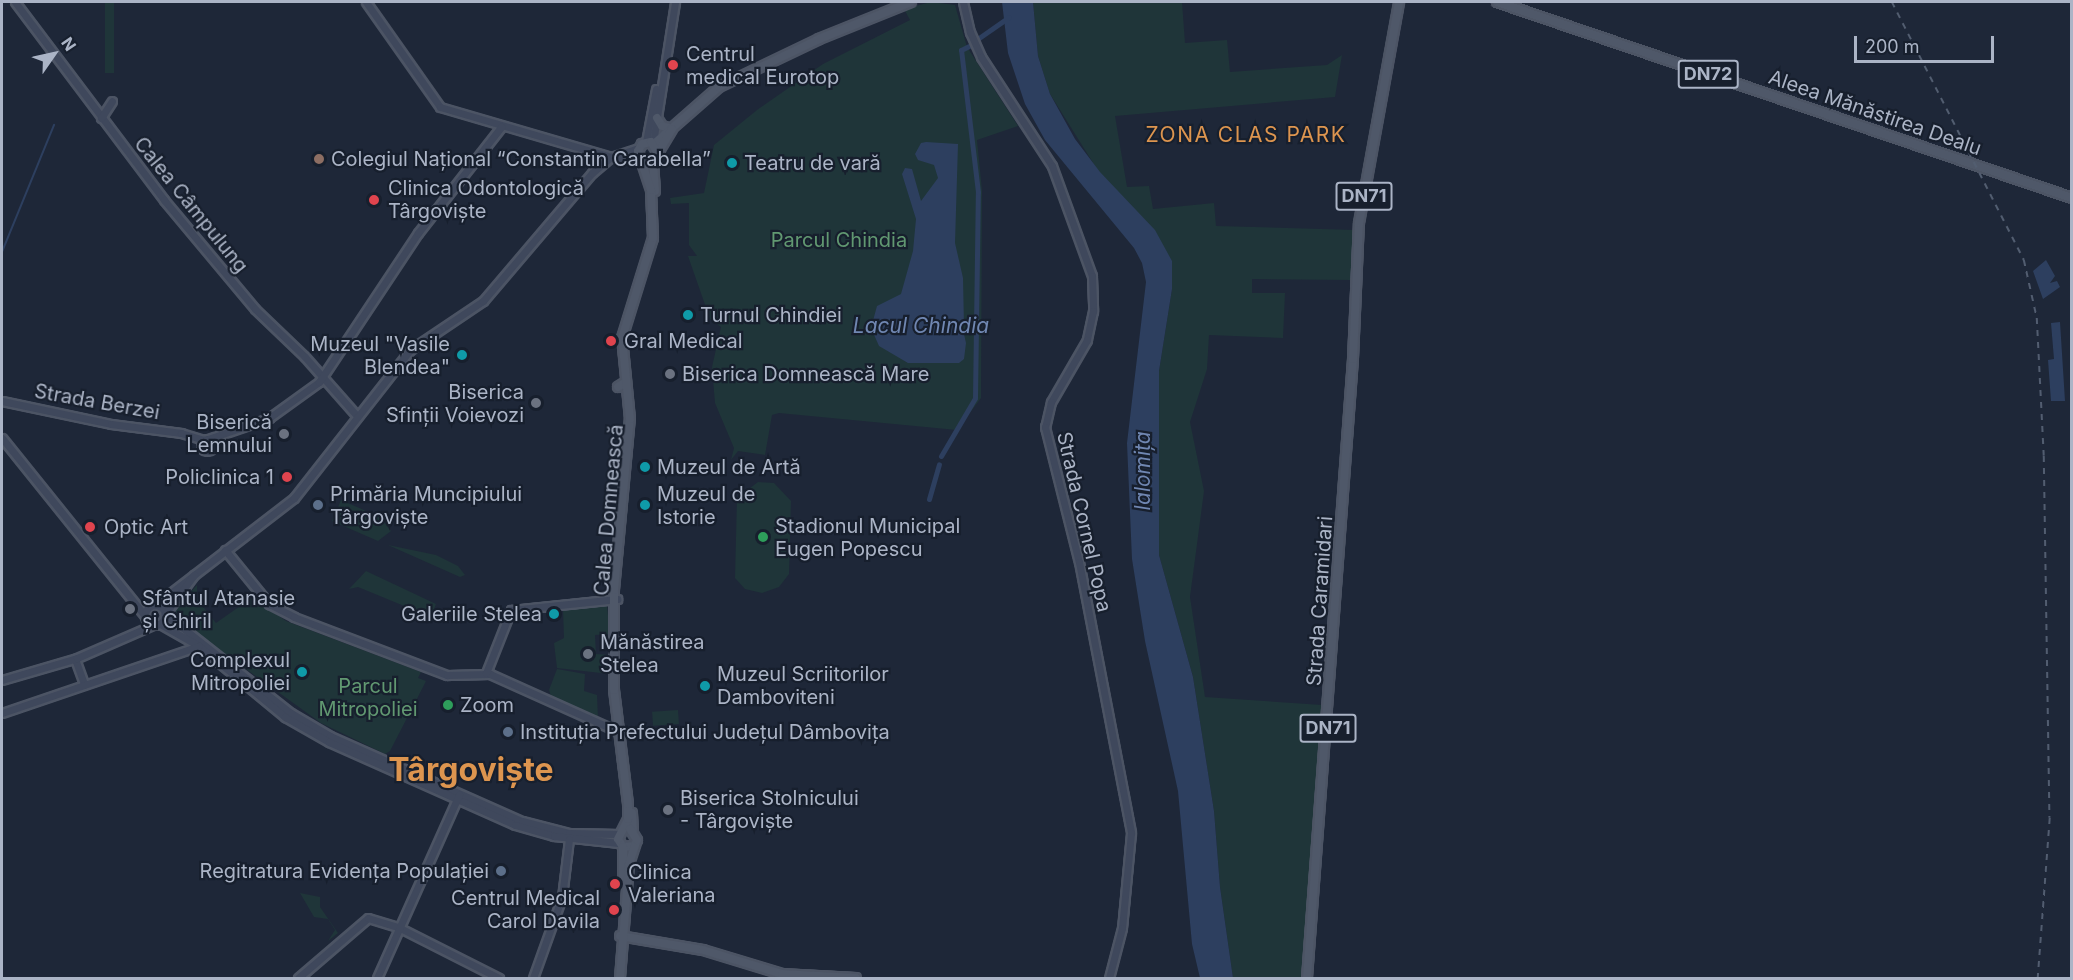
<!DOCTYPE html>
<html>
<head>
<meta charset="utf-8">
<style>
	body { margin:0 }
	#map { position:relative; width:2073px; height:980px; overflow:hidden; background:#1e2738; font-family:Inter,sans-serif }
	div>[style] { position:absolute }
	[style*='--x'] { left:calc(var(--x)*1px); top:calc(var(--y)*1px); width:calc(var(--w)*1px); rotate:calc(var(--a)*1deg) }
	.green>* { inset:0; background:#1f3539; transform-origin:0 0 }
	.water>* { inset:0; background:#2d3f5f }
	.stream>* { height:1.5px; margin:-0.75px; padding:0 0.75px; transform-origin:0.75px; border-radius:0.75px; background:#2d3f5f }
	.canal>* { height:5px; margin:-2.5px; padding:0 2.5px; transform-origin:2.5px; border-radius:2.5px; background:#2d3f5f }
	.roads { filter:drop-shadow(2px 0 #4c5464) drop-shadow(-2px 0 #4c5464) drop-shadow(0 2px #4c5464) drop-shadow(0 -2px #4c5464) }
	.secondary>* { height:7px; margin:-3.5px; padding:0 3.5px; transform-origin:3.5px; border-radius:3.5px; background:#3f485c }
	.secondary>.ring { margin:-3.5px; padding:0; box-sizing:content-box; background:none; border:7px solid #3f485c; border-radius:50% }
	.primary>* { height:8px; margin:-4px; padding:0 4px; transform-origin:4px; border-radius:4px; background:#4f5869 }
	.rail>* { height:1.5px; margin-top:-0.75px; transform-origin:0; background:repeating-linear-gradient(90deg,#525d70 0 6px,transparent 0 12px) }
	.dots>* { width:16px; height:16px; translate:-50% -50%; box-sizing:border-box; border:3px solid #171f2d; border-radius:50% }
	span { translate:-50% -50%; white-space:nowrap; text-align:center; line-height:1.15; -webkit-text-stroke:4.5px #171f2d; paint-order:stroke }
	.shield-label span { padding:2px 4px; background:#171f2d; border:2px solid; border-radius:4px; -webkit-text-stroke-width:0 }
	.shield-label { font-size:18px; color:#abb4c6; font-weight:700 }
	.poi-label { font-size:20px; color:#abb4c6 }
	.left { translate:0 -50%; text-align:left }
	.right { translate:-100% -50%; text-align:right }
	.street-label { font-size:20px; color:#abb4c6 }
	.park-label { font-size:20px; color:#619871 }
	.neighbourhood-label { font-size:21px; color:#dd954f; letter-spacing:1.5px }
	.water-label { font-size:21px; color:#7087b2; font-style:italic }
	.town-label { font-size:32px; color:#dd954f; font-weight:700 }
	.frame { position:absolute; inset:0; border:3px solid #abb4c6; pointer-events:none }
	.north { position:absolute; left:24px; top:24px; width:60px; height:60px; -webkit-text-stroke:4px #171f2d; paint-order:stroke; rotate:56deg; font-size:16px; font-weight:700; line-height:24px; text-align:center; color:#abb4c6 }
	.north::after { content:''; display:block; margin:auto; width:21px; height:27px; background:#abb4c6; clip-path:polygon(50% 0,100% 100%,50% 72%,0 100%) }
	.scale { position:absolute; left:1854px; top:36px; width:140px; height:27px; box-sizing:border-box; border:3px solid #abb4c6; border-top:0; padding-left:8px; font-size:18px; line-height:21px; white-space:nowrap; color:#abb4c6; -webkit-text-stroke:4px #171f2d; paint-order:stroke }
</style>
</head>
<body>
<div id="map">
	<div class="green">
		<div style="left:105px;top:2px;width:9px;height:71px"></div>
		<div style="clip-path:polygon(931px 2px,955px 5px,967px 47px,1018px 126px,977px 140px,982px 190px,981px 398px,957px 430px,779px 413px,772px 415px,765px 455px,738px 451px,731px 460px,734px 448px,715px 403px,712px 367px,721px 327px,710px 319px,688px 256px,697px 256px,689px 245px,689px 203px,671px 204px,670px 198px,704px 193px,714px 145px,757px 110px,823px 64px,910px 20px,904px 9px)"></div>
		<div style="clip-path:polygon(1033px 2px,1182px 2px,1185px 43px,1227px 40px,1230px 72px,1327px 65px,1342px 55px,1335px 97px,1115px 116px,1127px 187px,1149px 186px,1153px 209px,1214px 203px,1216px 226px,1355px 230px,1352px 280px,1252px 279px,1252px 293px,1285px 293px,1283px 338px,1209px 335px,1207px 369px,1190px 422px,1204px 491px,1190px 597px,1205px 697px,1322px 705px,1323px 839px,1308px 978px,1233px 978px,1220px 887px,1214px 811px,1193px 677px,1159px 555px,1159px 371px,1172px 289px,1050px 94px,1038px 56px)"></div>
		<div style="clip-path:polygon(758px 482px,774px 483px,791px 501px,789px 574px,779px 587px,762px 593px,745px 589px,735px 578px,737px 498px)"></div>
		<div style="clip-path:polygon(341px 500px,380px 517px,391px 531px,378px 541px,332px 521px)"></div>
		<div style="clip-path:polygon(388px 545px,436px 555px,458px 566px,465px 575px,460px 577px)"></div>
		<div style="clip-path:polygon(366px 571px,436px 604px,431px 617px,358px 587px,349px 589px)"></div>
		<div style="clip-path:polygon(197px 585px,197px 599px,216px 623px,253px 597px,286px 621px,421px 672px,418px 678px,426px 681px,423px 687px,390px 751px,385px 754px,321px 723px,193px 631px,176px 613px,176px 608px)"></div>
		<div style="clip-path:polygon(607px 606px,610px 634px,595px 635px,596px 654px,611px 655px,610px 674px,557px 668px,554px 643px,564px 638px,563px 610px)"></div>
		<div style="clip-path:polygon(557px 669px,585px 674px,584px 691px,597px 695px,598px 718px,552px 699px,549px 690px)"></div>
		<div style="left:678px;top:710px;width:14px;height:26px;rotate:86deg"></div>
		<div style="clip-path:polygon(300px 893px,320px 897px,320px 907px,338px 933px,328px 941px,335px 930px,328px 919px,314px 917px)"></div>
	</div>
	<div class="water">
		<div style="clip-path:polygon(1002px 2px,1033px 2px,1038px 56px,1050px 94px,1075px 139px,1100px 172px,1155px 230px,1172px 261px,1172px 289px,1159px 371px,1159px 555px,1193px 677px,1214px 811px,1220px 887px,1233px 978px,1200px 978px,1192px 944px,1178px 791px,1145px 641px,1132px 559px,1127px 443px,1146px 282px,1142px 263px,1134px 248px,1045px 140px,1025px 104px,1008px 53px)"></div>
		<div style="clip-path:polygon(926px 142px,958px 144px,955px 243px,963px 278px,964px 326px,958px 329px,964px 334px,966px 343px,964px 359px,959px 363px,908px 363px,879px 346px,871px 328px,877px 306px,901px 294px,913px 251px,916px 219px,902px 174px,905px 168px,912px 169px,921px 201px,938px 178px,934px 165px,918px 160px,915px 154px,921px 143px)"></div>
		<div style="clip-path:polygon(2046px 260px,2055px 276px,2050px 283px,2057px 281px,2060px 287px,2043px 299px,2033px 271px)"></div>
		<div style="clip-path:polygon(2060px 322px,2065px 401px,2051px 401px,2048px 360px,2054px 359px,2051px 323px)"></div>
	</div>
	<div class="stream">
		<div style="--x:2;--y:252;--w:137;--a:-67.7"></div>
	</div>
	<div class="canal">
		<div style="--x:976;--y:40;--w:40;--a:-34.9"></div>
		<div style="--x:941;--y:456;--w:67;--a:-59.6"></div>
		<div style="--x:975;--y:398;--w:206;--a:-89.2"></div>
		<div style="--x:978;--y:192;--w:143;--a:-96.8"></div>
		<div style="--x:961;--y:50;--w:9;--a:-27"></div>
		<div style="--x:929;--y:499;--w:36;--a:-74"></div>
	</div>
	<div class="roads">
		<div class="secondary">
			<div style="--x:15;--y:2;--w:248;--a:53"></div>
			<div style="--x:164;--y:200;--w:142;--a:50.1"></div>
			<div style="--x:255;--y:309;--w:69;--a:43.8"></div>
			<div style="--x:305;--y:357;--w:79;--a:48.6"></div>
			<div style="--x:366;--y:2;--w:128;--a:54.8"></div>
			<div style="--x:440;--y:107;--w:178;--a:16.3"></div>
			<div style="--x:611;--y:157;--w:31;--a:6"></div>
			<div style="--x:963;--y:2;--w:31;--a:77"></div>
			<div style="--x:970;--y:32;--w:27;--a:66"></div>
			<div style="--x:981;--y:57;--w:130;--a:56.9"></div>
			<div style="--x:1052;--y:166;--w:117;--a:70"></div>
			<div style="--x:1092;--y:276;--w:35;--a:88"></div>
			<div style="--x:1093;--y:311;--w:30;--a:102"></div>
			<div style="--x:1087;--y:340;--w:72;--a:120.1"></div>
			<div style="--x:1051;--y:402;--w:26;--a:103"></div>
			<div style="--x:1045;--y:427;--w:139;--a:75.9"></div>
			<div style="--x:1079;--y:562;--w:276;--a:79.1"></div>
			<div style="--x:1131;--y:833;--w:95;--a:95.4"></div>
			<div style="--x:1122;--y:928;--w:52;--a:104.6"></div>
			<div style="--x:101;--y:118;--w:20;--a:-57"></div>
			<div style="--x:646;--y:142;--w:54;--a:-79.3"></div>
			<div style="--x:653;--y:143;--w:143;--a:-81.1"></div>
			<div style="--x:2;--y:401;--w:111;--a:11.9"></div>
			<div style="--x:111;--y:424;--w:71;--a:7.3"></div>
			<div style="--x:181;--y:433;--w:24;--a:17"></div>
			<div style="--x:2;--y:438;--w:228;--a:51.2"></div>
			<div class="ring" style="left:201px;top:439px;width:5px;height:5px"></div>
			<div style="--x:208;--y:439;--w:65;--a:-19"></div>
			<div style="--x:269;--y:418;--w:62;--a:-35.8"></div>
			<div style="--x:319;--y:382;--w:179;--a:-56.4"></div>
			<div style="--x:418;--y:233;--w:135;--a:-51.9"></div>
			<div style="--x:225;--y:550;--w:70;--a:50.8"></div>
			<div style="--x:269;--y:604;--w:28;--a:27"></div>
			<div style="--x:294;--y:617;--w:164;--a:20.8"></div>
			<div style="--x:447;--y:675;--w:43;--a:-1.3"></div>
			<div style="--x:490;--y:674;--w:144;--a:24.2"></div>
			<div class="ring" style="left:145px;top:605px;width:13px;height:13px"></div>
			<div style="--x:155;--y:605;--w:175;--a:-37.6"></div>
			<div style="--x:294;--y:498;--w:188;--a:-51.9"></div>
			<div style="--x:410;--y:350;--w:88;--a:-33.9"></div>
			<div style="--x:483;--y:301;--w:168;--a:-49.6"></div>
			<div style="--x:592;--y:173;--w:25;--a:-40"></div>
			<div style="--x:611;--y:157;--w:29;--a:-18"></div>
			<div style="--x:165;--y:614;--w:160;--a:38.2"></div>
			<div style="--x:291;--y:713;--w:45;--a:30.5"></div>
			<div style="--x:330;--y:736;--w:210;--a:23.9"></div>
			<div style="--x:522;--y:821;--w:49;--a:14.3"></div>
			<div style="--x:569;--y:833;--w:50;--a:1.1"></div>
			<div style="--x:165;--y:614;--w:49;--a:-53.4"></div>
			<div style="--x:160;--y:624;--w:45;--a:29.4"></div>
			<div style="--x:199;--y:646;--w:112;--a:39.5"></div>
			<div style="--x:285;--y:717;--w:51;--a:29.6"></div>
			<div style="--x:329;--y:742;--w:204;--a:24"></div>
			<div style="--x:515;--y:825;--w:41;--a:15.8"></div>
			<div style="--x:554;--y:836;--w:65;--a:6.1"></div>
			<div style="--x:75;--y:659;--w:27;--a:70"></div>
			<div style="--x:486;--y:673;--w:68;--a:-68.4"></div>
			<div style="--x:511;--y:610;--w:107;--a:-5.9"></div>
			<div style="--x:2;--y:680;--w:78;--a:-16.3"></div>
			<div style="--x:77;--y:658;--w:83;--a:-23.5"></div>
			<div style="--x:2;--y:713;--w:208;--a:-18.8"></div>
			<div style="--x:298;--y:978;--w:92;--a:-40.6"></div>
			<div style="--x:368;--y:918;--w:34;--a:17"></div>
			<div style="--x:400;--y:928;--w:111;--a:26.8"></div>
			<div style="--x:377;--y:978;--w:201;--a:-65.9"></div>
			<div style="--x:533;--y:978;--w:86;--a:-70.3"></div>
			<div style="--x:562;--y:897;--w:58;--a:-83.1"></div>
		</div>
		<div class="primary">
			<div style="--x:1497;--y:2;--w:607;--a:18.82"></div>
			<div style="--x:657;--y:118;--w:9;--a:58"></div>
			<div style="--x:662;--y:126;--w:10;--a:17"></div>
			<div style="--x:654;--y:144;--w:86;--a:-41.2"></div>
			<div style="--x:719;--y:87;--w:111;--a:-25.6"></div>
			<div style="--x:819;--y:39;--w:99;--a:-21.9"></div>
			<div style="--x:655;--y:191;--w:30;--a:-94"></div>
			<div style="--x:653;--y:161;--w:37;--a:-59"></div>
			<div style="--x:618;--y:387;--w:9;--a:-32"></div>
			<div style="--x:632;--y:813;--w:18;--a:87"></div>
			<div style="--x:633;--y:846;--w:10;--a:174"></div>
			<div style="--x:623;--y:847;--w:9;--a:-122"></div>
			<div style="--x:618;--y:839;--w:22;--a:-63"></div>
			<div style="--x:628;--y:819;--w:15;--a:-90"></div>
			<div style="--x:628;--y:804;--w:115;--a:-97"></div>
			<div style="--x:614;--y:690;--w:100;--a:-90"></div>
			<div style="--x:614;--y:590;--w:172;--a:-84.7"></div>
			<div style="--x:630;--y:419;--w:81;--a:-95.6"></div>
			<div style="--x:622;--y:338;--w:105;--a:-72.8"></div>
			<div style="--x:653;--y:238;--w:48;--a:-92.4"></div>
			<div style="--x:651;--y:190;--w:41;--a:-108.4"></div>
			<div style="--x:638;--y:151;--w:8;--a:-60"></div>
			<div style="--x:642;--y:144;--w:9;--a:-13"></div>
			<div style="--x:651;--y:142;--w:13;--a:58"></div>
			<div style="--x:623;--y:884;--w:37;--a:-90"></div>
			<div style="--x:620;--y:936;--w:84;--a:9.6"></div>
			<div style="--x:703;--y:950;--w:83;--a:16.9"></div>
			<div style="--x:782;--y:974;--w:74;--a:3.1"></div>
			<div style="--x:620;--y:978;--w:114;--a:-85.5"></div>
			<div style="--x:629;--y:864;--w:25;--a:-72"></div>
			<div style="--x:637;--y:840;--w:13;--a:-122"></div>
			<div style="--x:1307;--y:978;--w:621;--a:-85.75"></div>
			<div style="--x:1353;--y:359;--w:136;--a:-87.5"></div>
			<div style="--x:1359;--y:223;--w:225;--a:-79.7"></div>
		</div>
	</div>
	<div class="rail">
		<div style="--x:1892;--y:2;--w:290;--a:62.9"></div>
		<div style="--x:2024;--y:260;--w:59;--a:77.4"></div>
		<div style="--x:2037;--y:318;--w:138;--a:87.1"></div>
		<div style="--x:2044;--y:456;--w:362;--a:89.1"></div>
		<div style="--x:2050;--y:818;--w:160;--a:94.3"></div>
	</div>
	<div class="dots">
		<div style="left:673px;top:65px;background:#e0444e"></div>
		<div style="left:319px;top:159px;background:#8d6e63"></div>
		<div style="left:732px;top:163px;background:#0f9aa8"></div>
		<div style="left:374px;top:200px;background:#e0444e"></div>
		<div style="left:688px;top:315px;background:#0f9aa8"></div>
		<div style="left:611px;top:341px;background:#e0444e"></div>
		<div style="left:462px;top:355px;background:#0f9aa8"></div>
		<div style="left:670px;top:374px;background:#6b7280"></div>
		<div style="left:536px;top:403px;background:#6b7280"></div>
		<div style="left:284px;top:434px;background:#6b7280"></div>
		<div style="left:645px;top:467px;background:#0f9aa8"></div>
		<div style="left:287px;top:477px;background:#e0444e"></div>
		<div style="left:318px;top:505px;background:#5c6f8a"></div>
		<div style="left:645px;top:505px;background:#0f9aa8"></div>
		<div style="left:90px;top:527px;background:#e0444e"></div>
		<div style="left:763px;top:537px;background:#2e9e5b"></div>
		<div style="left:130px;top:609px;background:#6b7280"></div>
		<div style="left:554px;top:614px;background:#0f9aa8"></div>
		<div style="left:588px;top:654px;background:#6b7280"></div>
		<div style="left:302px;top:672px;background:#0f9aa8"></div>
		<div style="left:705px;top:686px;background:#0f9aa8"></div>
		<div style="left:448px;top:705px;background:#2e9e5b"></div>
		<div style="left:508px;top:732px;background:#5c6f8a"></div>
		<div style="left:668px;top:810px;background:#6b7280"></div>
		<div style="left:501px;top:871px;background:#5c6f8a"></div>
		<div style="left:615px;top:884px;background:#e0444e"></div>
		<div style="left:614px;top:910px;background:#e0444e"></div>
	</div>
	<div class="shield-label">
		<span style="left:1708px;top:74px">DN72</span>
		<span style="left:1364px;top:196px">DN71</span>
		<span style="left:1328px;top:728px">DN71</span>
	</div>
	<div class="poi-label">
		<span class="left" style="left:686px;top:66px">Centrul<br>medical Eurotop</span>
		<span class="left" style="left:331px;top:159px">Colegiul Național “Constantin Carabella”</span>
		<span class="left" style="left:744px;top:163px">Teatru de vară</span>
		<span class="left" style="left:388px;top:200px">Clinica Odontologică<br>Târgoviște</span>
		<span class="left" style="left:700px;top:315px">Turnul Chindiei</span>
		<span class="left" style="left:624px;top:341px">Gral Medical</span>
		<span class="right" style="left:450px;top:356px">Muzeul "Vasile<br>Blendea"</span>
		<span class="left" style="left:682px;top:374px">Biserica Domnească Mare</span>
		<span class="right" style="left:524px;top:404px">Biserica<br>Sfinții Voievozi</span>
		<span class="right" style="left:272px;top:434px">Biserică<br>Lemnului</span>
		<span class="left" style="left:657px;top:467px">Muzeul de Artă</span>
		<span class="right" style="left:274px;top:477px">Policlinica 1</span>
		<span class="left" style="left:330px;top:506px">Primăria Muncipiului<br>Târgoviște</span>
		<span class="left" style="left:657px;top:506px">Muzeul de<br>Istorie</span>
		<span class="left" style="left:775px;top:538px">Stadionul Municipal<br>Eugen Popescu</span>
		<span class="left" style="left:104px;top:527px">Optic Art</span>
		<span class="left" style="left:142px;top:610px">Sfântul Atanasie<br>și Chiril</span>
		<span class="right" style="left:542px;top:614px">Galeriile Stelea</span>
		<span class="left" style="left:600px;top:654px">Mănăstirea<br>Stelea</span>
		<span class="right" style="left:290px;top:672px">Complexul<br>Mitropoliei</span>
		<span class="left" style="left:717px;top:686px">Muzeul Scriitorilor<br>Damboviteni</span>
		<span class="left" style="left:460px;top:705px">Zoom</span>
		<span class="left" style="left:520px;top:732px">Instituția Prefectului Județul Dâmbovița</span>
		<span class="left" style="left:680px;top:810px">Biserica Stolnicului<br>- Târgoviște</span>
		<span class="right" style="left:489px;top:871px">Regitratura Evidența Populației</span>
		<span class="left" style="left:628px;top:884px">Clinica<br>Valeriana</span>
		<span class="right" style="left:600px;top:910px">Centrul Medical<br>Carol Davila</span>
	</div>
	<div class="street-label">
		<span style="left:1875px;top:113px;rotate:19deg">Aleea Mănăstirea Dealu</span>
		<span style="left:191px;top:205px;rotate:51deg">Calea Câmpulung</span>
		<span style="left:97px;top:402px;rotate:10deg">Strada Berzei</span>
		<span style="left:609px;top:510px;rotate:-85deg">Calea Domnească</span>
		<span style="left:1084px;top:522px;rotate:77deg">Strada Cornel Popa</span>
		<span style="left:1320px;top:601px;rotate:-86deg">Strada Caramidari</span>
	</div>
	<div class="park-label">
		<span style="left:839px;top:240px">Parcul Chindia</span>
		<span style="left:368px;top:698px">Parcul<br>Mitropoliei</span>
	</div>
	<div class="neighbourhood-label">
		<span style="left:1246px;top:135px">ZONA CLAS PARK</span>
	</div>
	<div class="water-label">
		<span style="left:921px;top:326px">Lacul Chindia</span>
		<span style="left:1143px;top:471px;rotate:-90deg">Ialomița</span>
	</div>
	<div class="town-label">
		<span style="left:471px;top:770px">Târgoviște</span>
	</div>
	<div class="frame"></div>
	<div class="north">N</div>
	<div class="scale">200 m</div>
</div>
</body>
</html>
